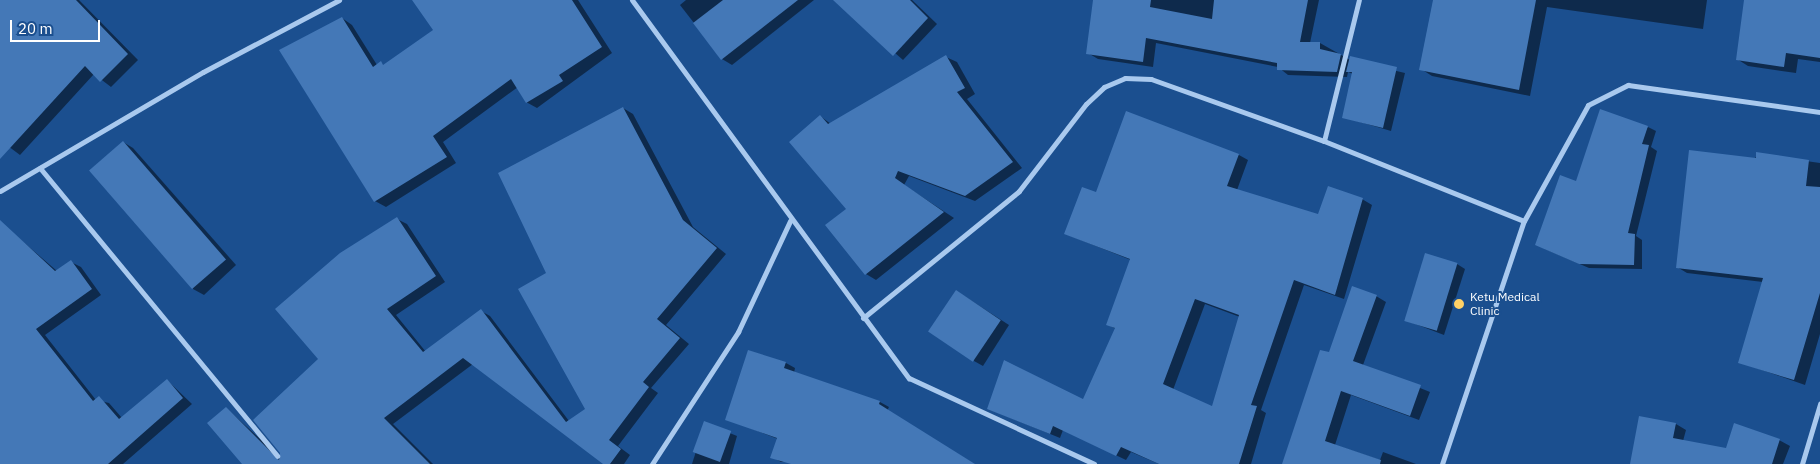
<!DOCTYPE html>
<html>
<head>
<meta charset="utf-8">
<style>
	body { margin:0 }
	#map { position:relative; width:1820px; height:464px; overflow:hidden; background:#1b4f8f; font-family:"IBM Plex Sans",sans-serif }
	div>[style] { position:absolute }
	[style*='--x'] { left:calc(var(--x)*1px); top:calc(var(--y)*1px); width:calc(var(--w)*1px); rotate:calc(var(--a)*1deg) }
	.shadow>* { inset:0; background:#0007 }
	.building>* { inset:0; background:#4478b7; transform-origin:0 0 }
	.street>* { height:5px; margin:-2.5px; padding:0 2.5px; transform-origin:2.5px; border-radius:2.5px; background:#a9c9ee }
	.dots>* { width:14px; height:14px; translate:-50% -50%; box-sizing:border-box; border:2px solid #1b4f8f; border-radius:50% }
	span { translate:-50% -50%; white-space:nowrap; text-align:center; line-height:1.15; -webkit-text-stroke:4px #1b4f8f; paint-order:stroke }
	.poi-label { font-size:12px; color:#fff }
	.left { translate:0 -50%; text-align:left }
	.scale { position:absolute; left:10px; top:20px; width:90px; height:22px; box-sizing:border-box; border:2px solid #fff; border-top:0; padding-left:6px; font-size:15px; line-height:18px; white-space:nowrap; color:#fff; -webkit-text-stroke:4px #1b4f8f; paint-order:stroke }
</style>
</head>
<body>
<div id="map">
	<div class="shadow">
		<div style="clip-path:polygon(22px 0,79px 0,138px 60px,111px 87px,94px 74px,20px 155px,0 140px,0 5px)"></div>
		<div style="clip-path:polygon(428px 0,578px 0,612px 53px,537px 108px,526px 102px,518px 87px,443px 142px,456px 163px,386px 207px,375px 201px,342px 18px,352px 25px,377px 65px,385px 65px,434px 30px)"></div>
		<div style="clip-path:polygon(686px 0,814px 0,732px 65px,722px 59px,680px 5px)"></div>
		<div style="clip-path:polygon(835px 0,912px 0,937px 24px,903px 60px)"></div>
		<div style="clip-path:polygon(1094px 0,1319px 0,1310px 43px,1320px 43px,1350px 60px,1405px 73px,1391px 131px,1343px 117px,1353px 74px,1348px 72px,1347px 77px,1288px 75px,1278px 67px,1156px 43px,1153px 67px,1098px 59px,1088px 53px)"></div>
		<div style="clip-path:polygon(1435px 0,1707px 0,1703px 29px,1547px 7px,1530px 96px,1432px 76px,1421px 69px)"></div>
		<div style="clip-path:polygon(1746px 0,1820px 0,1820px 62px,1798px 59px,1796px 73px,1748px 66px,1737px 59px)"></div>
		<div style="clip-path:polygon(946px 57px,957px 62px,975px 94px,967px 99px,1022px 168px,975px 201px,909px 176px,904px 185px,954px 218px,876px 280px,866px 274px,820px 116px,831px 124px)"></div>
		<div style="clip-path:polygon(623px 108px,633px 114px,693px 227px,726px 254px,666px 325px,689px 344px,651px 388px,658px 393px,618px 446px,630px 455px,624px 464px,605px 464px,473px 364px,393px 424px,433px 464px,243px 464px,226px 408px,281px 458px,320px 359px,397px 219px,407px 224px,445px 282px,396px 315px,426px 352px,481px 311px,490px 316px,569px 421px,586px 410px,547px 273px)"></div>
		<div style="clip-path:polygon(1648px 127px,1656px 131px,1651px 147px,1657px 151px,1636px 236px,1642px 240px,1642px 269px,1589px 268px,1545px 249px)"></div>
		<div style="clip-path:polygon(123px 142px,133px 148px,236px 265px,204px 295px,193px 289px)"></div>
		<div style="clip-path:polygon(1758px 154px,1820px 163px,1820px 334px,1805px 385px,1739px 362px,1763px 282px,1687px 273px,1677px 267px)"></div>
		<div style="clip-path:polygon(evenodd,1239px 155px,1248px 160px,1237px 190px,1319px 215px,1362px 199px,1372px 205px,1344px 299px,1304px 285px,1261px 410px,1266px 413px,1251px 464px,1159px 464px,1131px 452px,1126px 460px,1063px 430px,1060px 438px,989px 409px,1084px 400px,1116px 329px,1107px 324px,1131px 260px,1066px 234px,1096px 193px,1239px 155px,1205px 304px,1240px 317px,1213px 407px,1173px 390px,1205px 304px)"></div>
		<div style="clip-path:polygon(7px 228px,57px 271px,71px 262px,81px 267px,101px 295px,45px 335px,96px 400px,109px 403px,122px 418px,167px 380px,192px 404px,123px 464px,0 464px,0 236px)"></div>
		<div style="clip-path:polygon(1457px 264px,1465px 269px,1444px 335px,1405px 320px)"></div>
		<div style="clip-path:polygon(964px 296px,1009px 325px,983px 366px,974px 361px)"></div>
		<div style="clip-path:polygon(1376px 296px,1386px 302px,1363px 365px,1430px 392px,1419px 420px,1351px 395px,1335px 445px,1380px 460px,1383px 452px,1416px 464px,1284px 464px,1329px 354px)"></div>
		<div style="clip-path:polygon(749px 351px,786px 363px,795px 368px,794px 373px,880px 402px,889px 407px,887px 411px,974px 464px,781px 462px,772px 457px,778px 439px,727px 419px)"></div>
		<div style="clip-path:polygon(705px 423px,737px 436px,729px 464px,692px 464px)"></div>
		<div style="clip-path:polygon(1676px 424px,1686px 430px,1683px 441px,1727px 450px,1779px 440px,1790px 446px,1783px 464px,1631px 464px)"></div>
	</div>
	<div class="building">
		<div style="clip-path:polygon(0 0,76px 0,128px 54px,100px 82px,85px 66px,0 159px)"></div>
		<div style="clip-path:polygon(412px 0,572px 0,602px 47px,559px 75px,563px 81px,526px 103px,511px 79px,433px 136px,447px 157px,374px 202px,279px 50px,342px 17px,373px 67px,381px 61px,383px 65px,433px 30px)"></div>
		<div style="clip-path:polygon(723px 0,798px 0,721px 60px,693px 23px)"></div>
		<div style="clip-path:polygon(833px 0,910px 0,928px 18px,893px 56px)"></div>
		<div style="clip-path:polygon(1093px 0,1151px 0,1150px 7px,1212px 19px,1214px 0,1308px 0,1300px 42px,1320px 42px,1320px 49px,1341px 54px,1337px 72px,1277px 70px,1277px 63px,1146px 38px,1143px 62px,1086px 54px)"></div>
		<div style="clip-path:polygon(1433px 0,1536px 0,1519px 90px,1419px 70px)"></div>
		<div style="clip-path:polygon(1744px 0,1820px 0,1820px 58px,1786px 53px,1784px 67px,1736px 60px)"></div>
		<div style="clip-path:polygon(946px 55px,965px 88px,957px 92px,1013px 162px,965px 196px,898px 171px,895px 178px,944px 212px,865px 275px,825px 225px,846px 209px,789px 142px,820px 115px,828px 124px)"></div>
		<div style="clip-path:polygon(1350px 56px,1397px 67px,1383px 128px,1342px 118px,1352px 72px,1346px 72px)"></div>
		<div style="clip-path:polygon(623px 107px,683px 220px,717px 248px,657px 319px,680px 338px,643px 382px,649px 387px,609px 440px,621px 449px,610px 464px,603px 464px,463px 358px,384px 418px,430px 464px,242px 464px,207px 423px,226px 407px,279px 460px,280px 453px,253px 420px,318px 359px,275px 309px,340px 253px,397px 217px,436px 276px,387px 309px,423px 352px,481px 309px,566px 422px,585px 409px,518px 289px,546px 273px,498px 173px)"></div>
		<div style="clip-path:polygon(1600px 109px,1648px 126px,1642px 144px,1649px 145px,1628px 233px,1635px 234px,1634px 265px,1579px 264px,1535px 245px,1560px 175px,1576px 181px)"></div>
		<div style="clip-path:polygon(evenodd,1126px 111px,1239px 154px,1227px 186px,1318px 214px,1328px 186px,1363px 198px,1335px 295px,1294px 280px,1251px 405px,1257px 406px,1239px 464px,1159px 464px,1121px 447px,1116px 456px,1053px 426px,1050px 434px,987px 409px,1004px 360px,1083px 399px,1115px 328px,1106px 325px,1130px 259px,1064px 234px,1082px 187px,1096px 192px,1126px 111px,1195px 299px,1239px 315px,1212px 406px,1163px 384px,1195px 299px)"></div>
		<div style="left:123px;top:141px;width:157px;height:45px;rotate:49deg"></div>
		<div style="clip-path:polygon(1689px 150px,1756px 158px,1756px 152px,1809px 160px,1806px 186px,1820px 187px,1820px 293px,1794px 380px,1738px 363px,1763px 278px,1676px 268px)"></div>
		<div style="clip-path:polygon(0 220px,55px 271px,71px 260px,92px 289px,36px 329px,93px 401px,99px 396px,119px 419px,167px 379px,183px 398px,108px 464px,0 464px)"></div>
		<div style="left:1425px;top:253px;width:34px;height:71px;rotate:17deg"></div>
		<div style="clip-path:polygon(1352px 286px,1377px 295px,1353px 361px,1421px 385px,1410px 416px,1341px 391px,1325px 441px,1381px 460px,1380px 464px,1282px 464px,1320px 350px,1329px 352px)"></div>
		<div style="left:956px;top:290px;width:54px;height:50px;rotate:34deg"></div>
		<div style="clip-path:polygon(748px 350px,786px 362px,784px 368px,880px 401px,879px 404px,975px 464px,791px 464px,770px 458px,777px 438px,725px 420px)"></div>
		<div style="clip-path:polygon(1639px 416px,1676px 423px,1673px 438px,1726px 448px,1734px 423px,1780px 439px,1772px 464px,1630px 464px)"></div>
		<div style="left:704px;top:421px;width:29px;height:33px;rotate:20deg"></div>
	</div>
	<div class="street">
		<div style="--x:632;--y:0;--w:469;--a:53.8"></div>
		<div style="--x:909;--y:378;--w:204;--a:24.9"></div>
		<div style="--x:1324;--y:141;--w:145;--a:-76.1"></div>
		<div style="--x:40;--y:168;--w:373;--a:50.5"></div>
		<div style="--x:0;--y:191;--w:235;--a:-30.4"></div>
		<div style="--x:203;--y:72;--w:154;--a:-27.9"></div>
		<div style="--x:863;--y:318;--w:201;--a:-39.1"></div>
		<div style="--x:1019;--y:191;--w:110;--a:-52.4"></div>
		<div style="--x:1086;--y:104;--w:25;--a:-43"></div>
		<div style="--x:1104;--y:87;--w:23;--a:-23"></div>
		<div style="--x:1125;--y:78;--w:26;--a:2"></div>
		<div style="--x:1151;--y:79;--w:184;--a:19.7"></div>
		<div style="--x:1324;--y:141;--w:215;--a:21.8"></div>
		<div style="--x:652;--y:464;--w:158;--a:-56.9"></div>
		<div style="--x:738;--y:332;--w:123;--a:-64.9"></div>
		<div style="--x:1442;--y:464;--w:256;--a:-71.4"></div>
		<div style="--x:1524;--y:221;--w:132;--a:-61.1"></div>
		<div style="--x:1588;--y:105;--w:45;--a:-26.6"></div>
		<div style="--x:1628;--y:85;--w:194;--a:8"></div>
		<div style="--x:1802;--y:464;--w:63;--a:-73.3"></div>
	</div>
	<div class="dots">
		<div style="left:1459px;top:304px;background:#ffd166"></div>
	</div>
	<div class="poi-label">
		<span class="left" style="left:1470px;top:304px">Ketu Medical<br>Clinic</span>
	</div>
	<div class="scale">20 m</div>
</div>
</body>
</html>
